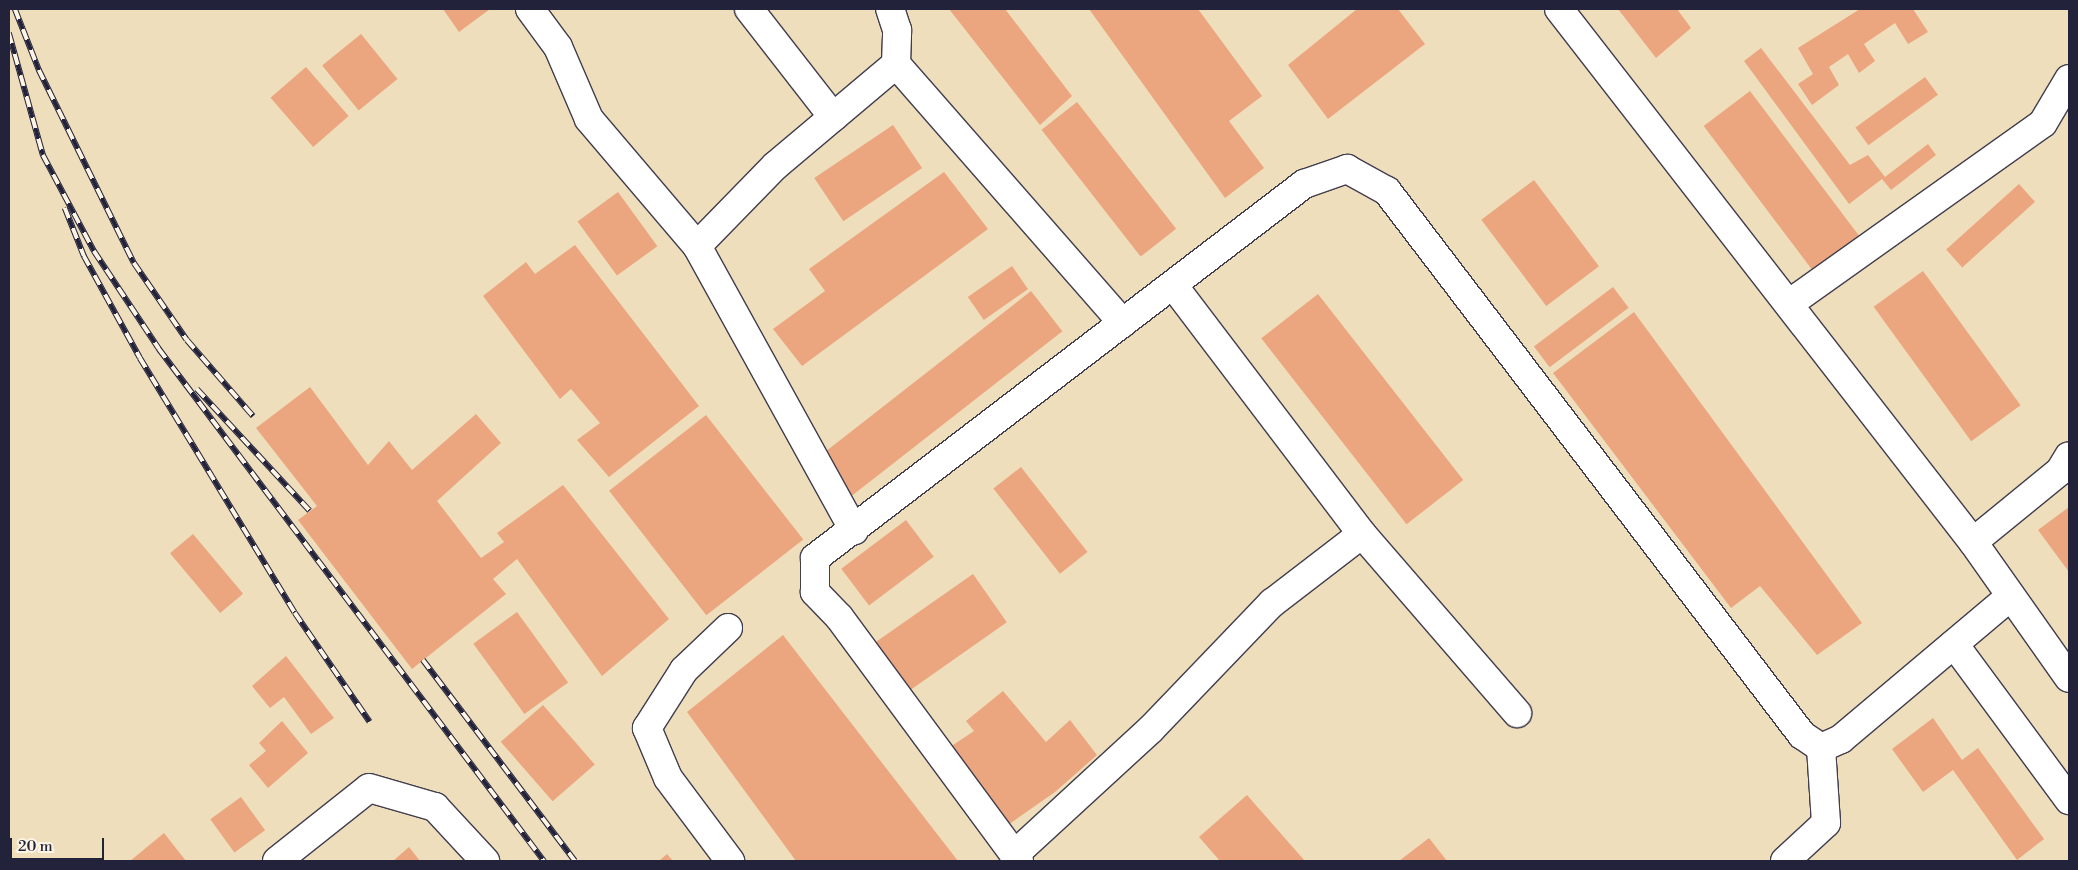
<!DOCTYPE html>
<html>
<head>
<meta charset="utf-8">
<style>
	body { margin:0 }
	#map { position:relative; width:2078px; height:870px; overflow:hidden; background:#efdebc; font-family:"Libre Bodoni",serif }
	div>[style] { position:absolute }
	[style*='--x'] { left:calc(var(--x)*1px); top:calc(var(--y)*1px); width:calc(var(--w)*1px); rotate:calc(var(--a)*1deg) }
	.building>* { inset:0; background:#eba67f; transform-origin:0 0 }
	.roads { filter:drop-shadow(1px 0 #413e4e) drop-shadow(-1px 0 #413e4e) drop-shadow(0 1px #413e4e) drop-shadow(0 -1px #413e4e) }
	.minor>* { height:28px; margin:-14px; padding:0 14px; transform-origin:14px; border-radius:14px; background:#fff }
	.rail>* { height:5.5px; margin-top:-2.75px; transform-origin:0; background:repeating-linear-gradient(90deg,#fcf5e5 0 11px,#22223b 0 22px); box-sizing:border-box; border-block:1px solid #22223b }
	span { translate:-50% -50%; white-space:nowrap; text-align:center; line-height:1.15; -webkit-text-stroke:4px #fcf5e5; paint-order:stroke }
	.frame { position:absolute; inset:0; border:10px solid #22223b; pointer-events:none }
	.scale { position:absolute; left:10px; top:838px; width:94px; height:22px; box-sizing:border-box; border:2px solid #22223b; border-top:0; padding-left:6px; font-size:15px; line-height:18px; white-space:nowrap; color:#22223b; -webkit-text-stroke:4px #fcf5e5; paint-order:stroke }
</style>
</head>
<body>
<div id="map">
	<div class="building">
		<div style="clip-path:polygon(443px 9px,490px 9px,459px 32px)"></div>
		<div style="clip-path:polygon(949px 9px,1005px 9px,1072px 96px,1040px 125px)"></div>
		<div style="clip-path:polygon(1089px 9px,1198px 9px,1262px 96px,1229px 121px,1264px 168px,1225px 198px)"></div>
		<div style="clip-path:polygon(1357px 9px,1398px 9px,1425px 44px,1328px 119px,1288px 65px)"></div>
		<div style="clip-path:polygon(1618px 9px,1677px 9px,1691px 28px,1656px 58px)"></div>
		<div style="clip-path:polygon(1860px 9px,1913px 9px,1928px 32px,1908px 44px,1895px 23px,1864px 44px,1875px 61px,1859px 73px,1848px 54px,1829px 67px,1839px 85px,1812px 105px,1798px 84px,1813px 74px,1798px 48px)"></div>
		<div style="left:361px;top:34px;width:58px;height:50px;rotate:51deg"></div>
		<div style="clip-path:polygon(1761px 48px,1850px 165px,1868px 155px,1885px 177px,1928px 144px,1936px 155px,1891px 190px,1882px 179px,1849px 204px,1744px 61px)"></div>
		<div style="left:306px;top:67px;width:65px;height:47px;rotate:49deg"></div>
		<div style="left:1925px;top:77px;width:22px;height:86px;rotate:54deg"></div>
		<div style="left:1750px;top:91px;width:184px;height:58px;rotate:53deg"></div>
		<div style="left:1077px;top:102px;width:161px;height:45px;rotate:52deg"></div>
		<div style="left:893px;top:125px;width:52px;height:95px;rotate:56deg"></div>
		<div style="clip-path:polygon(944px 172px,988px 229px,802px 366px,773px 329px,825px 291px,809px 269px)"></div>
		<div style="left:1534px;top:180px;width:108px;height:66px;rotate:53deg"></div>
		<div style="left:2019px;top:184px;width:24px;height:98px;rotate:48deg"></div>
		<div style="left:618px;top:192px;width:67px;height:50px;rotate:54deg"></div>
		<div style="clip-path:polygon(575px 245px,699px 406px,609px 477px,577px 440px,600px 423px,571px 389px,560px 399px,483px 296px,526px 262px,535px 274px)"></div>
		<div style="left:1012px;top:266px;width:28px;height:54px;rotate:55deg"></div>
		<div style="left:1923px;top:271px;width:166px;height:61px;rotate:54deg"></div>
		<div style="left:1613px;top:287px;width:26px;height:99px;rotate:53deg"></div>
		<div style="left:1031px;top:291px;width:51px;height:268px;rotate:52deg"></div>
		<div style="left:1318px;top:294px;width:236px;height:72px;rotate:52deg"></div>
		<div style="clip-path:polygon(1634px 312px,1862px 623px,1817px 655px,1760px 586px,1731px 608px,1553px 373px)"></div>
		<div style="clip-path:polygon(310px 387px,368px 465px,389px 441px,412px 470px,476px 414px,501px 443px,437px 501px,481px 558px,504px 542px,497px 533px,563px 485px,669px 619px,602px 676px,517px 559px,493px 579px,506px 594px,412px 669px,298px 520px,317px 506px,256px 428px)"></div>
		<div style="left:706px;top:415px;width:158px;height:123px;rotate:52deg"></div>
		<div style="left:1021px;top:467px;width:108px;height:35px;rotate:52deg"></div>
		<div style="clip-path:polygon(2069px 507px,2069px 572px,2038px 530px)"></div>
		<div style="left:906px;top:520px;width:46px;height:81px;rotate:53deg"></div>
		<div style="left:193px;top:534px;width:78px;height:30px;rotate:50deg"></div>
		<div style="left:973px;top:574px;width:59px;height:123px;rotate:55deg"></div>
		<div style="left:517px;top:612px;width:87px;height:54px;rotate:54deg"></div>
		<div style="clip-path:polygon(783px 635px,958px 861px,796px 861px,687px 712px)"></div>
		<div style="clip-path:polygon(286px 656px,334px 718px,311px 734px,284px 697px,270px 708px,252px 686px)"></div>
		<div style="clip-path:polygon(1003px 691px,1046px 742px,1070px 720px,1097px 755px,1055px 792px,1005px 827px,947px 749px,974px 731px,966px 721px)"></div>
		<div style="left:543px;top:705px;width:79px;height:56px;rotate:49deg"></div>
		<div style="clip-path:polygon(1933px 718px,1962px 760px,1978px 748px,2044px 839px,2017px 860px,1953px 770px,1923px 792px,1892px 749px)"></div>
		<div style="clip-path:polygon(282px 721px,308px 753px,268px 788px,249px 765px,266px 751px,259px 743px)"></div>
		<div style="clip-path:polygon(1247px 795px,1305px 861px,1220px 861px,1199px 837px)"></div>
		<div style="left:241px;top:797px;width:41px;height:38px;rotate:54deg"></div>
		<div style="clip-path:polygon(164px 833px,186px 861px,130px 861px)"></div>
		<div style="clip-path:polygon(1429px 838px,1447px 861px,1399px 861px)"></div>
		<div style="clip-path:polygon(409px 847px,420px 861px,393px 861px)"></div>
		<div style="clip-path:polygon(667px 854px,673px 861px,659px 861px)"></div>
	</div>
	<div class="roads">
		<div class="minor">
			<div style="--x:530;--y:9;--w:47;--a:53.6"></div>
			<div style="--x:558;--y:47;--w:78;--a:66.7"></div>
			<div style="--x:589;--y:119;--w:167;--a:49.6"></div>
			<div style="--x:697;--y:246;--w:325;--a:61.1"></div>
			<div style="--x:749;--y:9;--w:137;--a:52.1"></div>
			<div style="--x:1559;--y:9;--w:675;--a:52.16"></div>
			<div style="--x:1973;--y:542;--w:166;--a:54.8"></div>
			<div style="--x:896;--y:64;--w:344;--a:48.8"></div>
			<div style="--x:697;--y:246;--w:112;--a:-45.7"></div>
			<div style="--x:775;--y:166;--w:158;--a:-40.1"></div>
			<div style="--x:896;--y:64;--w:34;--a:-88"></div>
			<div style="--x:897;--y:30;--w:22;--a:-108"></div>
			<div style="--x:1173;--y:285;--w:313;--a:52.8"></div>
			<div style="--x:1362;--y:534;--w:237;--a:49.1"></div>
			<div style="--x:1790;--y:303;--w:310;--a:-35.4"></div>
			<div style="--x:2043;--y:123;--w:51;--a:-59.4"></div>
			<div style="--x:1973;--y:542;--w:112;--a:-39.2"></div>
			<div style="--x:2060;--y:471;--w:17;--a:-59"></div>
			<div style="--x:728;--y:628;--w:61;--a:136.3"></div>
			<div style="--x:684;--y:670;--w:69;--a:122.5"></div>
			<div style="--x:647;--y:728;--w:54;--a:67.2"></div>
			<div style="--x:668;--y:778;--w:104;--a:53.2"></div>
			<div style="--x:1954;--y:644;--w:194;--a:53.6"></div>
			<div style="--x:1014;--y:855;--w:186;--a:-42.6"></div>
			<div style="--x:1151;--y:729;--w:175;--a:-46.2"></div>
			<div style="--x:1272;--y:603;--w:113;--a:-37.5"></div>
			<div style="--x:277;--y:861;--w:117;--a:-38.4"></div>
			<div style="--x:369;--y:788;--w:69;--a:16.1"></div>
			<div style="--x:435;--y:807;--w:74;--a:47.2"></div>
			<div style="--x:1019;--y:861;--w:303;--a:-126.4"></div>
			<div style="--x:839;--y:617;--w:35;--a:-134"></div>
			<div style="--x:815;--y:592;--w:34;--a:-90"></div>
			<div style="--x:815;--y:558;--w:616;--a:-37.41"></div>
			<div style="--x:1304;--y:184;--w:46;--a:-19.2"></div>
			<div style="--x:1347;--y:169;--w:46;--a:28.8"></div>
			<div style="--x:1387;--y:191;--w:684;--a:52.66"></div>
			<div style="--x:1802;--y:735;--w:23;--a:34"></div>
			<div style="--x:1821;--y:748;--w:22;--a:-24"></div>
			<div style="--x:1841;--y:739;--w:222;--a:-40.1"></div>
			<div style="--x:1785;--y:861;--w:56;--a:-42.8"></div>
			<div style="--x:1826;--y:823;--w:75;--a:-93.8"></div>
		</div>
	</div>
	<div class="rail">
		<div style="--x:15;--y:9;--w:66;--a:68.5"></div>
		<div style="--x:39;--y:70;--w:215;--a:63.8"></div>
		<div style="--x:134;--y:263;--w:93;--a:55.5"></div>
		<div style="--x:187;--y:340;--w:101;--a:49"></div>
		<div style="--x:9;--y:33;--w:127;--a:74.4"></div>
		<div style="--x:43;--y:155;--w:109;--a:62"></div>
		<div style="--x:94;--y:251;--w:118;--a:56.4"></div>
		<div style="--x:159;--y:349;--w:641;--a:53.06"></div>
		<div style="--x:65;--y:208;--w:52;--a:68.4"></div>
		<div style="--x:84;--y:256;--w:116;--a:61.2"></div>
		<div style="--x:140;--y:358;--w:298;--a:58.7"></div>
		<div style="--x:295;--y:613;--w:132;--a:55.5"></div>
		<div style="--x:197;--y:389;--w:166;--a:47.2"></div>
		<div style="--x:423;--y:660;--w:252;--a:52.9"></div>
	</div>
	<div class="frame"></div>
	<div class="scale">20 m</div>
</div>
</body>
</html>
